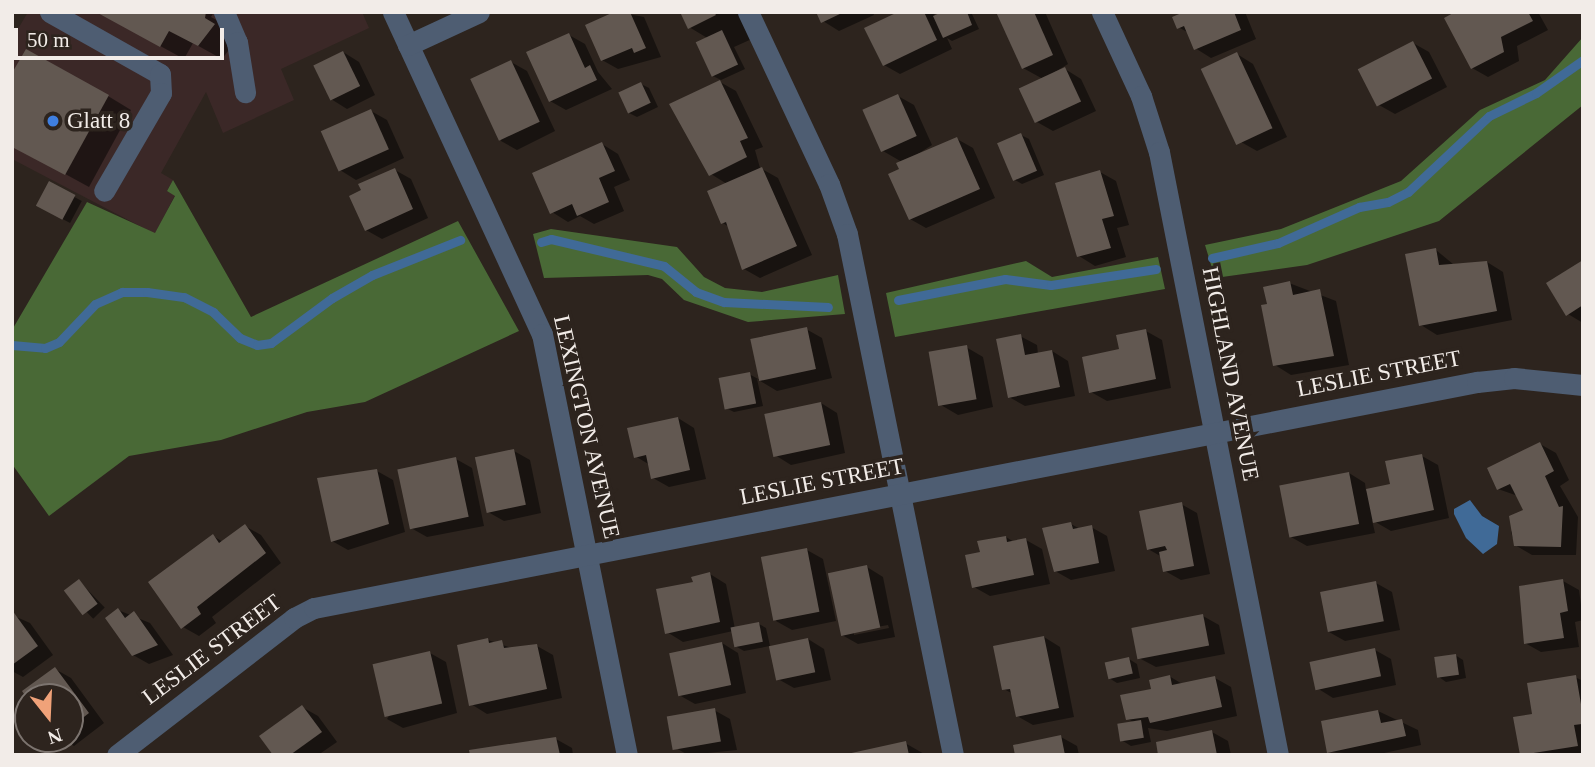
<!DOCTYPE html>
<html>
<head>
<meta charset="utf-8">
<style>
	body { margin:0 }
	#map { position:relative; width:1595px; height:767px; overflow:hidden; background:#2d241e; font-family:Georgia,serif }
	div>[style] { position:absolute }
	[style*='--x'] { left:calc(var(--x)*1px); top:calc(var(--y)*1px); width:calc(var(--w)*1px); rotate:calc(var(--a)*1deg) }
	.commercial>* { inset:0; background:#3b2827 }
	.forest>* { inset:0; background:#496936 }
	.water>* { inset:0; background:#406a97 }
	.shadow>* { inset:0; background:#0007; transform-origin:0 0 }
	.stream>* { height:9px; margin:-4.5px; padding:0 4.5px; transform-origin:4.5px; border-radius:4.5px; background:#406a97 }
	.building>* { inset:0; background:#625851; transform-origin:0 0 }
	.minor>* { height:21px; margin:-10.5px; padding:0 10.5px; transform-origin:10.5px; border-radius:10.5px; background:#4e5d72 }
	.dots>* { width:19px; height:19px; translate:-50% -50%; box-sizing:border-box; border:4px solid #2d241e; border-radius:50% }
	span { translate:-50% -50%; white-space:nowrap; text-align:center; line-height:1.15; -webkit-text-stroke:7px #2d241e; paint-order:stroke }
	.poi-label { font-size:23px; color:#f2ece8 }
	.left { translate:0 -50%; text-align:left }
	.street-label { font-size:23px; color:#f2ece8 }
	.frame { position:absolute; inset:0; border:14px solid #f2ece8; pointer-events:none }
	.north { position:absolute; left:14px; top:683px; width:70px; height:70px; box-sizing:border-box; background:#2d241e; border:2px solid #7c746f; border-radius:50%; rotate:162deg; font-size:19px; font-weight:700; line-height:28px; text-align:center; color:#f2ece8 }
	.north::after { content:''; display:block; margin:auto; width:24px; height:32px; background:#f0a279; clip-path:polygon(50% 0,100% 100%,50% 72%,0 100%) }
	.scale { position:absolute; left:14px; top:28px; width:210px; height:32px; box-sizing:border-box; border:4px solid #f2ece8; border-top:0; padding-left:9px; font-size:21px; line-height:24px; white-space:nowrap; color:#f2ece8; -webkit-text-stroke:5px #2d241e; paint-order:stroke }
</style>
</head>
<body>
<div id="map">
	<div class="commercial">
		<div style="clip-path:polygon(28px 12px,362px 12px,369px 28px,281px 69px,294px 100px,223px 133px,206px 92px,161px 173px,173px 180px,167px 191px,175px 195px,155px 234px,12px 159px,12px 39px)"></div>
	</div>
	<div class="forest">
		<div style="clip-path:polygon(1583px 37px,1583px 105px,1439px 221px,1307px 265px,1215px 278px,1205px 245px,1281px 229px,1401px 181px,1480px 110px,1545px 80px)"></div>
		<div style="clip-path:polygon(173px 180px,251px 317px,458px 221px,519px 331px,365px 402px,307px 412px,221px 440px,129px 456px,49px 516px,12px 464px,12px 330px,87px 202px,155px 233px,175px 196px,167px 191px)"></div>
		<div style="clip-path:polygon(551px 229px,677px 247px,704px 277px,725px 288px,762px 292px,838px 275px,845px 314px,748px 322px,684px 300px,662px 279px,648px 275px,544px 278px,533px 234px)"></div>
		<div style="clip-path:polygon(1158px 257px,1165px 289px,895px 337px,886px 293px,1026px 261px,1052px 277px)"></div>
	</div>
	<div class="water">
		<div style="clip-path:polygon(1470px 500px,1482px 516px,1499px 526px,1497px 544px,1483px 554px,1466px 538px,1454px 514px,1454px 509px)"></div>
	</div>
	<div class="shadow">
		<div style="clip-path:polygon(98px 12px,214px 12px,211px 17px,231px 28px,237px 39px,222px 59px,193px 43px,184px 59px)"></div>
		<div style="clip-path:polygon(618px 12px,644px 17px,661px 57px,618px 69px,602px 60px)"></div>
		<div style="clip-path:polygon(682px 12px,742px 12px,754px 38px,734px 47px,745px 69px,721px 80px,713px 76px,709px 39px,689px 27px)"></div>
		<div style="clip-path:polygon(818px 12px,873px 12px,874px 15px,839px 31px,823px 21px)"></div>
		<div style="clip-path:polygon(902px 12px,933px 12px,936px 17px,971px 12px,979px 29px,952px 41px,947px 38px,952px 49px,900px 74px,884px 65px)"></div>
		<div style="clip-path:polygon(998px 12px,1045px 12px,1068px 64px,1045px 78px,1065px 69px,1081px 79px,1096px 111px,1053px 131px,1037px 122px,1043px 79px,1023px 68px)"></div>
		<div style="clip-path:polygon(1189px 12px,1245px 12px,1256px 39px,1211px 58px,1195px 48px,1189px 33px,1178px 27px)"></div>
		<div style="clip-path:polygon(1459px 12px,1538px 12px,1548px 30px,1517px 46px,1519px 61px,1488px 77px,1472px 68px)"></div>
		<div style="clip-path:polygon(569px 35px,585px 44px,598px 72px,612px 89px,566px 110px,550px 101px)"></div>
		<div style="clip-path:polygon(1413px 43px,1429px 52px,1447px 87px,1395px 114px,1379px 105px)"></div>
		<div style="clip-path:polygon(343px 52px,359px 62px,375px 95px,347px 109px,331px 99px)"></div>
		<div style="clip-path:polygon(1237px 54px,1253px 64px,1287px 137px,1257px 151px,1241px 142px)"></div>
		<div style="clip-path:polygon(511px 62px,527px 71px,555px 131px,517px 150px,501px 141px)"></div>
		<div style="clip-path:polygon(720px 82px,736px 91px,763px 147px,755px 150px,760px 168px,778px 178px,812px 255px,760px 278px,744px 269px,729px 227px,723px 223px,727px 184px,711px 174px)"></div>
		<div style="clip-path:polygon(641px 84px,649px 88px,658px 107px,637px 117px,629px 113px)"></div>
		<div style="clip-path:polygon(108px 96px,131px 110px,89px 187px,12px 145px)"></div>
		<div style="clip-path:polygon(898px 96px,914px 105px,932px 145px,913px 157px,957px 139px,973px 148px,995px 198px,926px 228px,910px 219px,902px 162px,883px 151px)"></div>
		<div style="clip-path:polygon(371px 111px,387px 120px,404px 158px,356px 180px,340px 170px)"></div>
		<div style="clip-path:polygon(1021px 135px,1029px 139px,1044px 175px,1022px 184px,1015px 180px)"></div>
		<div style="clip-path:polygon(602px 144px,618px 154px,630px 180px,614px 187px,624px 211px,594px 224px,580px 216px,568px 222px,552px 212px)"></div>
		<div style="clip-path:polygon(395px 170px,411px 179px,428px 218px,382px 239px,366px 230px)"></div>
		<div style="clip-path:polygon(1100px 172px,1116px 181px,1129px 225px,1117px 228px,1126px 257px,1095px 266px,1079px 256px)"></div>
		<div style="left:50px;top:184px;width:36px;height:25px;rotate:28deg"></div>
		<div style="clip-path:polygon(1436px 250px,1453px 264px,1487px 262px,1503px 272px,1512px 320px,1437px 335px,1421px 325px)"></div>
		<div style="clip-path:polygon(1583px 262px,1583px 323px,1568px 314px)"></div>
		<div style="clip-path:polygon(1289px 283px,1336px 301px,1349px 365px,1291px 375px,1275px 365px,1269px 305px)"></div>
		<div style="clip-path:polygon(806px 329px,822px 338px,832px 378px,777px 391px,757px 379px,763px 406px,734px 412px,726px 408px,749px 374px,760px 380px)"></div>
		<div style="clip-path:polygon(1146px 331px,1162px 340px,1171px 388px,1107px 401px,1091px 392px,1121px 351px)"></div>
		<div style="clip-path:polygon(1020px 336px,1037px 345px,1038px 354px,1052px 351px,1068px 361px,1075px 396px,1025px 406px,1009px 397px)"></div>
		<div style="clip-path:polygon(966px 347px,983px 357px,993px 407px,958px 415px,941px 405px)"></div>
		<div style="clip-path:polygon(821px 403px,837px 413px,845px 453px,791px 465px,775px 455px)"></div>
		<div style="clip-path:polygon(678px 418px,694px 428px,706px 479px,669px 487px,653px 478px,650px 465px,635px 456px)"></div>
		<div style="clip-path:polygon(1540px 444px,1556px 453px,1569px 480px,1560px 486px,1578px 517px,1576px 555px,1532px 555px,1515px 545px,1511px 532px,1525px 511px,1518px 496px,1498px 489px)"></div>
		<div style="clip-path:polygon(514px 451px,530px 460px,541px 513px,504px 521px,488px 512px)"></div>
		<div style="clip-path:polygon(1422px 456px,1438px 465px,1449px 518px,1391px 531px,1372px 520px,1375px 533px,1307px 546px,1291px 537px,1349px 473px,1365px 483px,1366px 491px,1392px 486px)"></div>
		<div style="clip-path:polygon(456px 459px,472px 468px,484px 526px,427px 537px,411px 528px)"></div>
		<div style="clip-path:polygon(377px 471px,393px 480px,405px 532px,348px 550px,332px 541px)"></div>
		<div style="clip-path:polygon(1181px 504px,1197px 513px,1210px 574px,1181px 580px,1165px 571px,1162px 557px,1148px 549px)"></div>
		<div style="clip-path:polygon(1071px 524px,1080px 529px,1091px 527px,1107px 536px,1115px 571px,1071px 580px,1055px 571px)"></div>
		<div style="clip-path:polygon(245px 526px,261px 535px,281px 563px,212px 617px,216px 623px,199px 636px,183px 627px,213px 536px,223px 542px)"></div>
		<div style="clip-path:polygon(1006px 537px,1014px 542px,1026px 540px,1042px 549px,1050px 584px,990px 596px,974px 587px,982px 553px)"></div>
		<div style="clip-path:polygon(807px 550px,823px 559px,836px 621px,792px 630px,776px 621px)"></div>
		<div style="clip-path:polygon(evenodd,867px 567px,883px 577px,895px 637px,858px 644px,842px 635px,867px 567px,888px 625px,889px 628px,854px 635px,854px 631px,888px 625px)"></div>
		<div style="clip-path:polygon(710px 574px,726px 584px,735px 629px,759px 624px,766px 628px,770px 646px,744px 651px,737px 647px,733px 631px,683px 642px,667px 632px,695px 583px)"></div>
		<div style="left:79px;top:581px;width:37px;height:16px;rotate:46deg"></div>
		<div style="clip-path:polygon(1563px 581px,1579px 590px,1583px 620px,1575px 622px,1579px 647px,1541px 652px,1525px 643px)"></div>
		<div style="clip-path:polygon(1376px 583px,1392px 592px,1400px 630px,1345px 641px,1329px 632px)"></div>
		<div style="clip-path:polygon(118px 610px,150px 623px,173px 655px,149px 664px,133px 655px)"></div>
		<div style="clip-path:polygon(12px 615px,30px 623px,53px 655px,23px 677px,12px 671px)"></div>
		<div style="clip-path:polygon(1203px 616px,1219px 625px,1225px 654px,1156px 667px,1139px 658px)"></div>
		<div style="clip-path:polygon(1044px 637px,1060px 647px,1074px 717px,1033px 725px,1017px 716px,1013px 694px,1004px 689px)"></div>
		<div style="clip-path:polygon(808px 639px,824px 649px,831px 680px,794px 688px,778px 679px)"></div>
		<div style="clip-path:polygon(488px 640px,514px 649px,537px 646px,553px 655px,562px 698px,487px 714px,471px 704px)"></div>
		<div style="clip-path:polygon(722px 643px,738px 653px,746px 693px,695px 704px,679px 695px)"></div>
		<div style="clip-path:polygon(1375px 650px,1391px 659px,1396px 685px,1333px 698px,1317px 688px)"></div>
		<div style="clip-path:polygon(430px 653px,446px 662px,457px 713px,403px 728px,387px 719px)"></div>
		<div style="clip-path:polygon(1455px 655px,1463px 660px,1466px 678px,1446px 682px,1439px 677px)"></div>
		<div style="clip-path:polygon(1129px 659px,1137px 664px,1140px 678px,1117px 683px,1109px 678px)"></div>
		<div style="clip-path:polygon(55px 669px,71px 678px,104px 723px,74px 746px,63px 739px,70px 739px,70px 697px,29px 697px)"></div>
		<div style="clip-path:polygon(1169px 676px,1184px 685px,1215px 678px,1231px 687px,1237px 716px,1167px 731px,1148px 728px,1151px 742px,1131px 746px,1123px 741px,1135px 723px,1128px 719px)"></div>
		<div style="clip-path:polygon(1575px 677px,1583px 681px,1583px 755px,1522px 755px,1515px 719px,1534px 716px)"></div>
		<div style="clip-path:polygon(302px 707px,318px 716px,337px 742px,318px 755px,275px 755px)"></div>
		<div style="clip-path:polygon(714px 710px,730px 719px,737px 750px,688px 755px,676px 748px)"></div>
		<div style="clip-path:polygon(1378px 711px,1418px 730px,1421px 745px,1375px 755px,1329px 752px)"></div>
		<div style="clip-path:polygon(1212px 732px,1228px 741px,1231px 755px,1160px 755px)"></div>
		<div style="clip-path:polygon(1061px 737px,1077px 746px,1079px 755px,1016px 755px)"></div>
		<div style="clip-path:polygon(556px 739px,572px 748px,573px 755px,472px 755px)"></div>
		<div style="clip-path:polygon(905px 743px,926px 755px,850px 755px)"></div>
	</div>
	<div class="stream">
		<div style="--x:541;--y:242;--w:10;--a:-17"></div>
		<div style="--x:551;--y:239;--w:116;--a:13.4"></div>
		<div style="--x:664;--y:266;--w:41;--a:39.1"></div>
		<div style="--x:696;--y:292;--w:30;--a:20"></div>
		<div style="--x:724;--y:302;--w:104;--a:2.8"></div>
		<div style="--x:1212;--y:258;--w:68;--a:-12.8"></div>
		<div style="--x:1278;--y:243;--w:89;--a:-24"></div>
		<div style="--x:1359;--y:207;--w:29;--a:-10"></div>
		<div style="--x:1388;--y:202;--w:22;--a:-27"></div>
		<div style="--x:1408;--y:192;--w:111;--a:-43.2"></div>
		<div style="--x:1489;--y:116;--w:52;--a:-26.1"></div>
		<div style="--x:1536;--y:93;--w:57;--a:-35.1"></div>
		<div style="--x:898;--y:300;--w:109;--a:-11.1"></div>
		<div style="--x:1005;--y:279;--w:46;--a:7.4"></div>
		<div style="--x:1051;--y:285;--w:106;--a:-8.7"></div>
		<div style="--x:12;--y:345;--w:33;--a:5"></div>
		<div style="--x:45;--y:348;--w:15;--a:-23"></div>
		<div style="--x:59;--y:342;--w:52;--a:-46.5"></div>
		<div style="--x:95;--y:304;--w:30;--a:-24"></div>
		<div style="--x:122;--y:292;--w:25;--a:0"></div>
		<div style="--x:147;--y:292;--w:37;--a:8"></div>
		<div style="--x:184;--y:297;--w:33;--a:27"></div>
		<div style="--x:213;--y:312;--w:37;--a:44"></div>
		<div style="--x:240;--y:338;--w:18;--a:22"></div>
		<div style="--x:257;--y:345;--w:14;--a:-8"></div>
		<div style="--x:271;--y:343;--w:76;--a:-36.4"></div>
		<div style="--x:332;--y:298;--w:46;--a:-29.9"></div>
		<div style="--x:372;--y:275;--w:95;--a:-21.7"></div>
	</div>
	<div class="building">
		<div style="clip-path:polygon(96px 12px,206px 12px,205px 18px,215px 24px,198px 46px,169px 31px,160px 47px)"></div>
		<div style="clip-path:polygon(614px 12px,630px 12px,646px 48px,634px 53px,632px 48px,601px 61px,585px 25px)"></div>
		<div style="clip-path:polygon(680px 12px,714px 12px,716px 15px,688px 29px)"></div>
		<div style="clip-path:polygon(816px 12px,844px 12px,821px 23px)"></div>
		<div style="clip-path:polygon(898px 12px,924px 12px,937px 40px,883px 66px,864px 28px)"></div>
		<div style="clip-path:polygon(942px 12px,967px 12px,972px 25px,943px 38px,933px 16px)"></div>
		<div style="clip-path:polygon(996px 12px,1034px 12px,1053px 55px,1022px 69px)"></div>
		<div style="clip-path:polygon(1184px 12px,1234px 12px,1241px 30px,1194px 50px,1184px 26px,1177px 29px,1172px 17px)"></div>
		<div style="clip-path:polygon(1455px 12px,1528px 12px,1533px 21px,1501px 37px,1504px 52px,1471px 69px,1444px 18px)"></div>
		<div style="left:722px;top:30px;width:38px;height:29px;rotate:65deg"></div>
		<div style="clip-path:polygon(569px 33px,585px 68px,590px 65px,597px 80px,549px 102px,526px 52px)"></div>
		<div style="left:1413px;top:41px;width:42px;height:62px;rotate:63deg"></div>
		<div style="clip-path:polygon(26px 49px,109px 95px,65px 175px,12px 147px,12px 73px)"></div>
		<div style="left:343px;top:51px;width:39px;height:33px;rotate:64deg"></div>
		<div style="left:1237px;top:52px;width:84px;height:40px;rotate:65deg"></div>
		<div style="left:511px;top:60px;width:68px;height:45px;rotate:65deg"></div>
		<div style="left:1065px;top:67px;width:38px;height:51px;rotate:65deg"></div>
		<div style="clip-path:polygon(720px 80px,748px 138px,740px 141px,747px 157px,709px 176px,669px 104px)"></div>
		<div style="left:641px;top:82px;width:23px;height:25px;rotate:65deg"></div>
		<div style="left:898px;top:94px;width:46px;height:39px;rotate:66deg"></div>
		<div style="left:371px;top:109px;width:44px;height:55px;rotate:66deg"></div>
		<div style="left:1021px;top:133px;width:41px;height:26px;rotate:67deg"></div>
		<div style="clip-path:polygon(957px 137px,980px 189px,909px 220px,888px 174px,899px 169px,896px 163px)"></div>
		<div style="clip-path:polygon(602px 142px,615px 171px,599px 178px,609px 202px,577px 216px,572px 204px,550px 214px,532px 173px)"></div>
		<div style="clip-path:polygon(762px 167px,797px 246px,742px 270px,726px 222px,721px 224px,707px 191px)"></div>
		<div style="clip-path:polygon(395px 168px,413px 209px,365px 231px,349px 196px,361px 190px,358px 184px)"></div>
		<div style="clip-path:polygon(1100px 170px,1114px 216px,1102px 219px,1111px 248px,1077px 257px,1055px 183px)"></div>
		<div style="left:49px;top:181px;width:30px;height:28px;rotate:28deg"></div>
		<div style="clip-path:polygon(1436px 248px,1439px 265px,1487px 261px,1497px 311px,1419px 326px,1405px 254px)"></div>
		<div style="clip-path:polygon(1583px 260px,1583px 305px,1566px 316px,1546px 283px)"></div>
		<div style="clip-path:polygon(1290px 281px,1293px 295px,1320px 289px,1334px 356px,1273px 366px,1261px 305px,1267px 304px,1263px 287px)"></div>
		<div style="left:807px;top:327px;width:43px;height:58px;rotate:78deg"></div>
		<div style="clip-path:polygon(1146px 329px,1156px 379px,1089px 393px,1082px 357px,1119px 349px,1116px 335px)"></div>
		<div style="clip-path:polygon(1021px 334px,1025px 355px,1052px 350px,1060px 387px,1008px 398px,996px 339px)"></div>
		<div style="left:967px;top:345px;width:55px;height:39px;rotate:80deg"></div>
		<div style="left:750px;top:372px;width:32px;height:32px;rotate:79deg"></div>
		<div style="left:821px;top:402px;width:44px;height:58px;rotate:78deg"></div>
		<div style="clip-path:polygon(678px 417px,690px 470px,651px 479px,646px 455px,634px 458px,627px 428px)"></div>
		<div style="clip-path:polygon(1540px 442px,1554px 471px,1545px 476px,1559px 507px,1563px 506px,1561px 547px,1514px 546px,1509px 516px,1523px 510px,1510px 484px,1497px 490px,1487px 468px)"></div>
		<div style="left:514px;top:449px;width:57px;height:40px;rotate:78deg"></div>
		<div style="clip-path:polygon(1422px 454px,1434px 510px,1373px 523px,1366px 489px,1390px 484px,1385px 461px)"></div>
		<div style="left:456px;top:457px;width:61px;height:60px;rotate:78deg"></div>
		<div style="clip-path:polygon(377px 469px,389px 524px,331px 542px,317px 478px)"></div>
		<div style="left:1349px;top:472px;width:53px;height:71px;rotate:79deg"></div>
		<div style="clip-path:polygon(1182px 502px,1194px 566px,1163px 572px,1159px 552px,1167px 550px,1165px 546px,1147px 550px,1139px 511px)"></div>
		<div style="clip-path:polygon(1071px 522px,1073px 529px,1092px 525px,1099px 563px,1054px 572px,1042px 528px)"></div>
		<div style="clip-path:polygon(245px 524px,266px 553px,197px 607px,201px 614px,181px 629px,148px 582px,213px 534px,219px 543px)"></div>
		<div style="clip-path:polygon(1006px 536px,1007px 542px,1026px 538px,1034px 575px,972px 588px,965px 555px,980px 552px,977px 541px)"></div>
		<div style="left:807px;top:548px;width:65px;height:47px;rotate:79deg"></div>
		<div style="left:867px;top:565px;width:64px;height:40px;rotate:78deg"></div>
		<div style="clip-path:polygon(710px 572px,720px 622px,665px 634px,656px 589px,693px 582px,691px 577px)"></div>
		<div style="left:79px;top:579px;width:31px;height:19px;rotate:53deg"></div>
		<div style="clip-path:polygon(1563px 579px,1568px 611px,1560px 613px,1564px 638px,1524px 644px,1519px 586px)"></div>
		<div style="left:1376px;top:581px;width:41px;height:57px;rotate:79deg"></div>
		<div style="clip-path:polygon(118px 608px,125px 618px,134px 611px,158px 645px,132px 656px,105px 618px)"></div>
		<div style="clip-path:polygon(12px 610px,38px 646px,12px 665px)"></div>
		<div style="left:1203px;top:614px;width:32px;height:73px;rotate:79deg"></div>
		<div style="left:759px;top:622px;width:20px;height:29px;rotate:79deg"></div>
		<div style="clip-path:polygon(1044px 636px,1059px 708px,1016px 717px,1010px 689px,1002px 690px,993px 646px)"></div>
		<div style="clip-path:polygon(488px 638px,489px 643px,502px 640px,504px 648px,537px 644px,547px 689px,469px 706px,457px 645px)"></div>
		<div style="left:808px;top:638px;width:35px;height:40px;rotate:78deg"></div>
		<div style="left:722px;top:642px;width:44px;height:54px;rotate:78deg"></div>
		<div style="left:1375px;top:648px;width:29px;height:67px;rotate:78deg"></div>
		<div style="left:430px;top:651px;width:54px;height:59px;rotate:77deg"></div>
		<div style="left:1456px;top:654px;width:21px;height:22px;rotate:82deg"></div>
		<div style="left:1129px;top:657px;width:17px;height:25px;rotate:77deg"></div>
		<div style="clip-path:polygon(55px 667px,89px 713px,70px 728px,70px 697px,26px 697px,22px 691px)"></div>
		<div style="clip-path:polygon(1170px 675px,1172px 685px,1215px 676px,1222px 707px,1150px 723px,1148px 717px,1126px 720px,1120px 695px,1151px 689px,1149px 680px)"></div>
		<div style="clip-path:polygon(1576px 675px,1582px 710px,1582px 724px,1574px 725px,1578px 746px,1520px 755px,1513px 717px,1532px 714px,1527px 683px)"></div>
		<div style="clip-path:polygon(302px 705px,322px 732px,290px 755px,273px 755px,259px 736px)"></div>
		<div style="left:715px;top:708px;width:34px;height:49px;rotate:80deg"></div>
		<div style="clip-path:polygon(1378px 710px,1381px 723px,1402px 719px,1406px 736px,1327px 753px,1321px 721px)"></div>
		<div style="left:1141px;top:720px;width:18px;height:24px;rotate:81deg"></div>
		<div style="clip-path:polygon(1212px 730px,1217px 755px,1158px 755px,1156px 742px)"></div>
		<div style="clip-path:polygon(1061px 735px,1065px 755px,1015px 755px,1013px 745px)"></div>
		<div style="clip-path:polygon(556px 737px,560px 755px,470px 755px,469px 750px)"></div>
		<div style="clip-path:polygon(906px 741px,909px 755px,847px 755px,847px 754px)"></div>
	</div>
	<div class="minor">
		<div style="--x:50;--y:12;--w:126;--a:29.4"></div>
		<div style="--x:160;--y:74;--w:19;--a:87"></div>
		<div style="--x:161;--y:93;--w:113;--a:120.2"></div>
		<div style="--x:224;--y:12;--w:33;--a:67"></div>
		<div style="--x:237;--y:42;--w:51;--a:80.9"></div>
		<div style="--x:393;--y:12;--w:355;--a:65.2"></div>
		<div style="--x:542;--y:334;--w:429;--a:78.6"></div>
		<div style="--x:748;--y:12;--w:190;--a:64.8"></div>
		<div style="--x:829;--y:184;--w:53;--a:70.2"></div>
		<div style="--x:847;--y:234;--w:532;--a:78.5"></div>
		<div style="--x:1102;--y:12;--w:93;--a:65.1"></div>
		<div style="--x:1141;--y:96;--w:59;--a:72.2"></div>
		<div style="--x:1159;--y:152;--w:615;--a:78.84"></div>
		<div style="--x:408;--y:45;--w:78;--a:-24.9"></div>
		<div style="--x:117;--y:755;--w:224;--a:-37.7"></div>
		<div style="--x:294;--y:618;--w:22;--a:-27"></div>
		<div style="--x:314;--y:608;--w:1185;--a:-11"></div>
		<div style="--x:1477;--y:382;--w:37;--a:-6"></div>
		<div style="--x:1514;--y:378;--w:69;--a:5.8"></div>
	</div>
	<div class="dots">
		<div style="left:53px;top:121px;background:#3f7fe0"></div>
	</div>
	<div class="poi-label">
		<span class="left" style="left:67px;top:121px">Glatt 8</span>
	</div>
	<div class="street-label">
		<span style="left:1230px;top:374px;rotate:79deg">HIGHLAND AVENUE</span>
		<span style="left:1379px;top:374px;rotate:-11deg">LESLIE STREET</span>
		<span style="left:586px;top:427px;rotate:77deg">LEXINGTON AVENUE</span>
		<span style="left:822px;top:482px;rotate:-11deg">LESLIE STREET</span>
		<span style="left:212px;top:650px;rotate:-37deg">LESLIE STREET</span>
	</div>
	<div class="frame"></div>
	<div class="north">N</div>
	<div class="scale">50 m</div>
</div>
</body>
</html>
